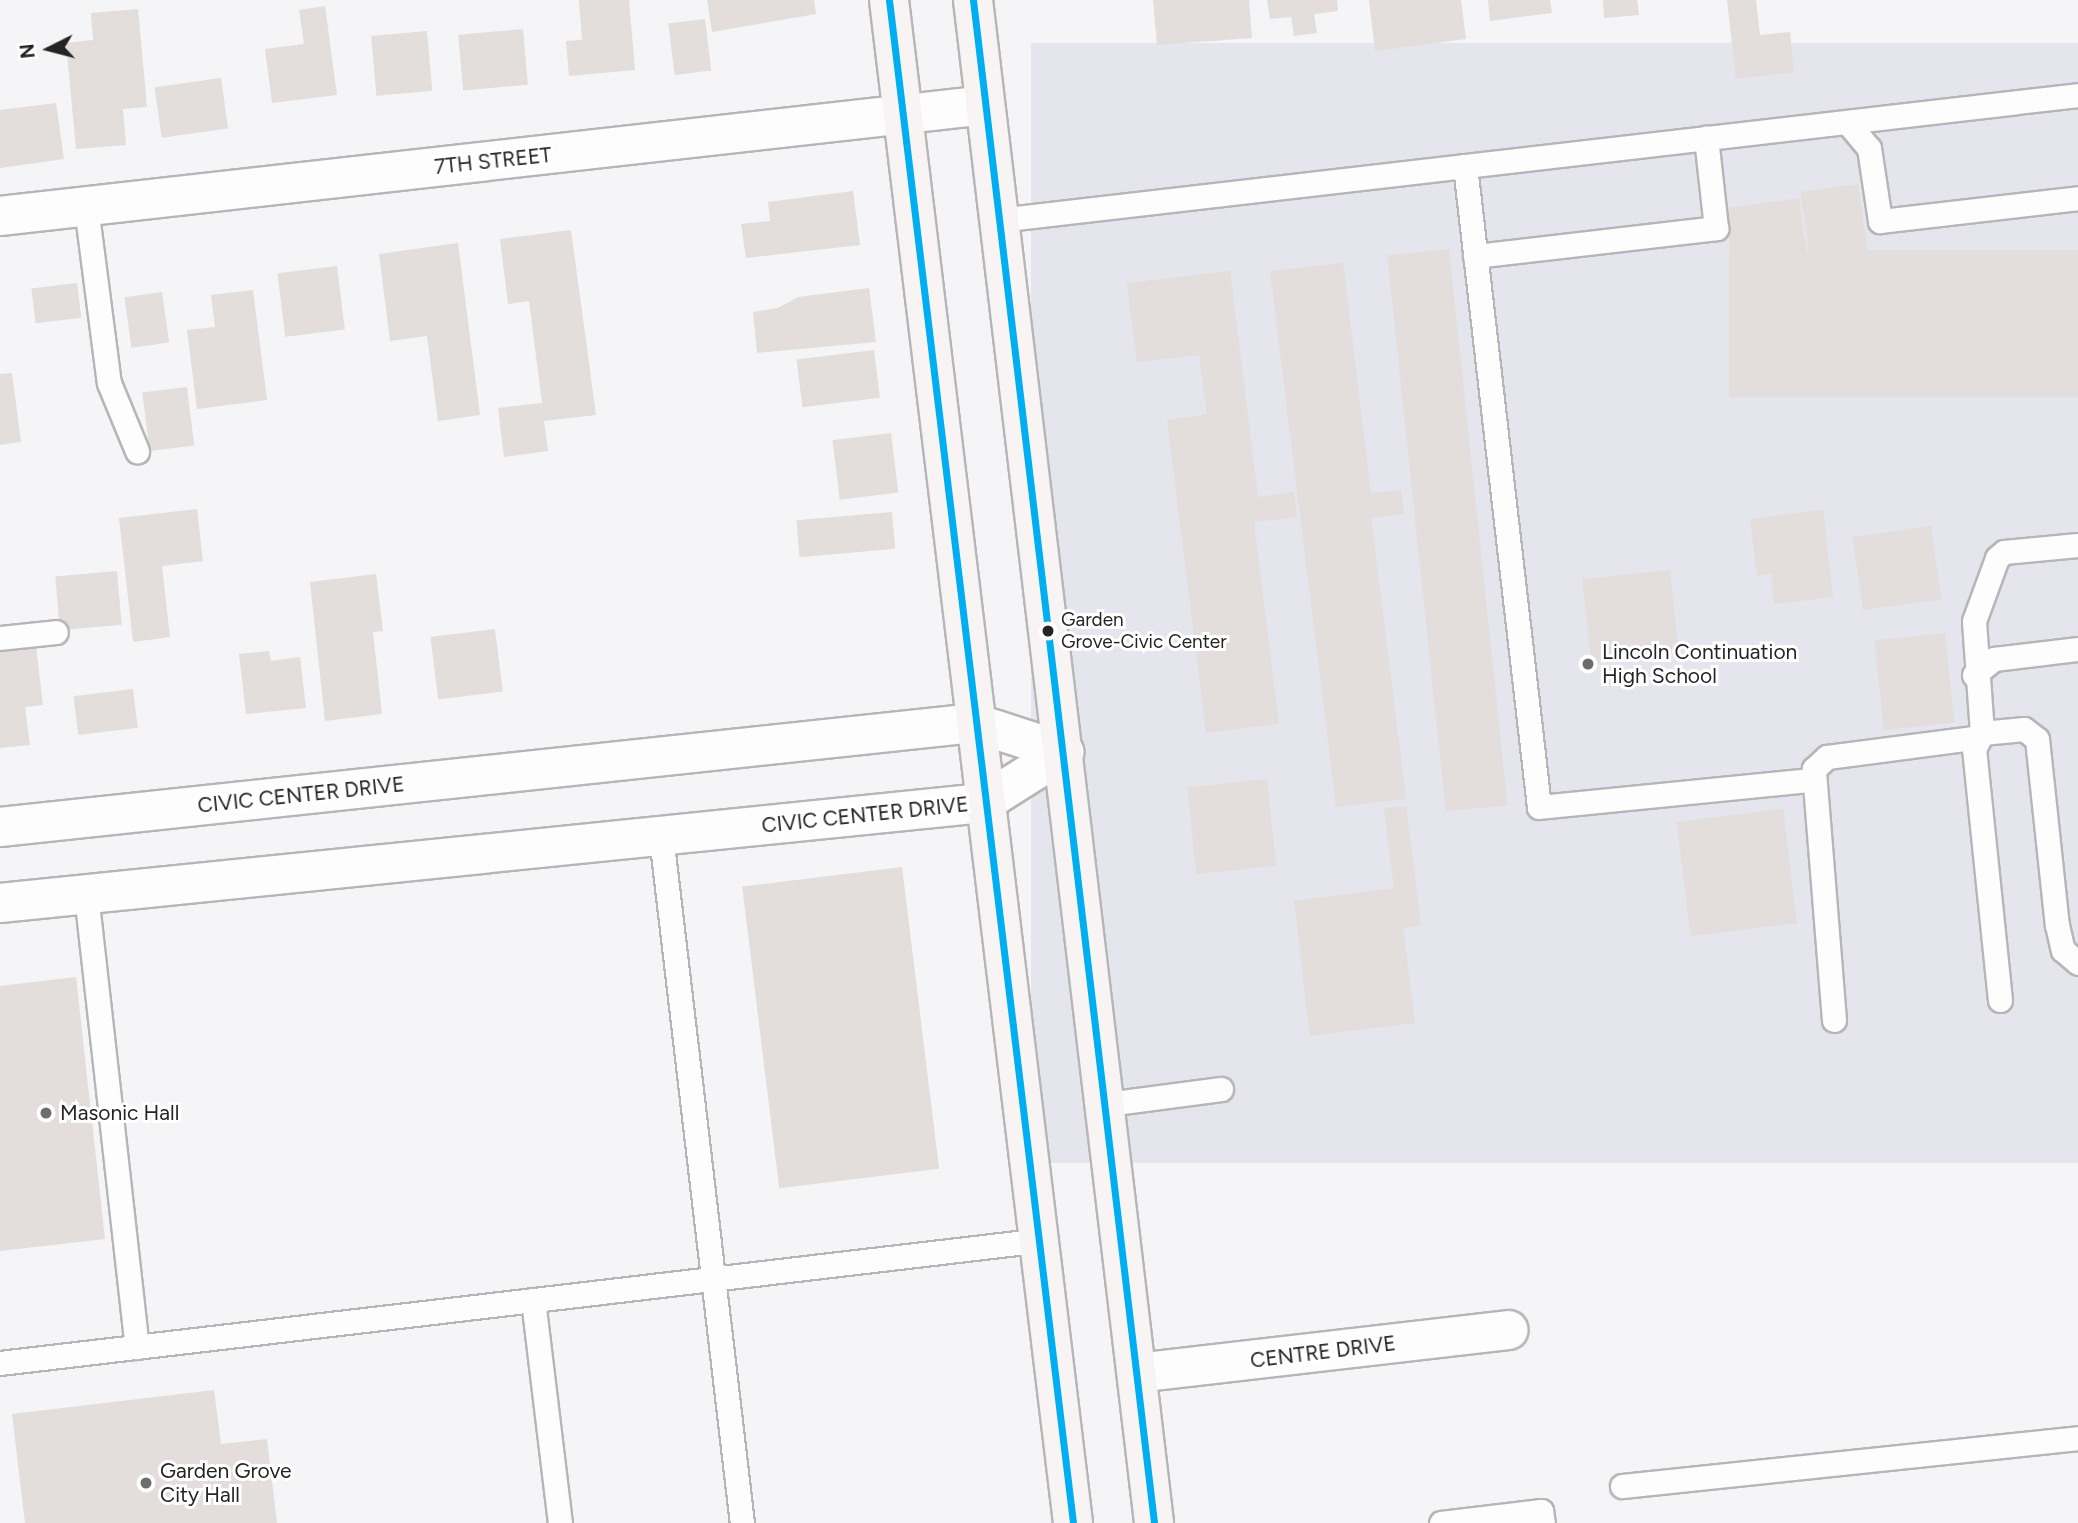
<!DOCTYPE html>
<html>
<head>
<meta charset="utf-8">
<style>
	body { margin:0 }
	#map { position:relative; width:2078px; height:1523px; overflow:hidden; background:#f5f4f7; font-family:Figtree,sans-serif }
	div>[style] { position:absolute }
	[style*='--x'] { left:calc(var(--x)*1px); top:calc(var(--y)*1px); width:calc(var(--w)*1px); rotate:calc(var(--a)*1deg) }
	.built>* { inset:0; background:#e5e5ed; transform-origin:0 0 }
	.building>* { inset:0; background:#e3dddb; transform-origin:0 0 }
	.roads { filter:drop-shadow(2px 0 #b6b5b7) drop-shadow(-2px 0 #b6b5b7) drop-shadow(0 2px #b6b5b7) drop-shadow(0 -2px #b6b5b7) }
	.service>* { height:23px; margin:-11.5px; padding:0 11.5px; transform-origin:11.5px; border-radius:11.5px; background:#fefdfe }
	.minor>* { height:38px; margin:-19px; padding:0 19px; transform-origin:19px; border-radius:19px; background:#fefdfe }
	.primary>* { height:38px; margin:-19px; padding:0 19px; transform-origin:19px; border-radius:19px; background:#f8f4f4 }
	.bus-1>* { height:7px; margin:-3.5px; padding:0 3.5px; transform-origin:3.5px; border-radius:3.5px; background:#00aff2 }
	.dots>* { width:19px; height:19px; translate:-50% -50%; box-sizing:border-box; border:4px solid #fff; border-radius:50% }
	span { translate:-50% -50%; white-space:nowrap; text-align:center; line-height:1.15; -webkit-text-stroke:6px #fff; paint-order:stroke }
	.bus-label { font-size:19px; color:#242425 }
	.left { translate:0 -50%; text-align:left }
	.street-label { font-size:21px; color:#242425 }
	.poi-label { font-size:21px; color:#242425 }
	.north { position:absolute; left:14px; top:14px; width:70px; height:70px; -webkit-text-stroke:5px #fff; paint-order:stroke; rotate:264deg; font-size:19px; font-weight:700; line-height:28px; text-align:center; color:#242425 }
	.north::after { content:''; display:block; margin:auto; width:24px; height:32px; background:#242425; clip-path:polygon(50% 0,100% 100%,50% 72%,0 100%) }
</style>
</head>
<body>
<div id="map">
	<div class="built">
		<div style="left:2078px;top:43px;width:1120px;height:1047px;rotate:90deg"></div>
	</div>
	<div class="building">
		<div style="clip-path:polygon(579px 0,629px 0,635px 70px,569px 76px,566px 41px,582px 40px)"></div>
		<div style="clip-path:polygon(707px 0,814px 0,816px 14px,712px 32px)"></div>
		<div style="clip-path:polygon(1153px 0,1249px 0,1252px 38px,1157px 45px)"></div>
		<div style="clip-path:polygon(1267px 0,1337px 0,1338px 11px,1314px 14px,1317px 33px,1294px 36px,1291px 17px,1270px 19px)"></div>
		<div style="clip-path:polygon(1369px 0,1461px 0,1466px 39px,1375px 51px)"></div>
		<div style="clip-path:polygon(1488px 0,1550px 0,1552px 13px,1490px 21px)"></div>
		<div style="clip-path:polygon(1603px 0,1637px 0,1639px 15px,1604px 18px)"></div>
		<div style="clip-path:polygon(1727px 0,1756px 0,1760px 35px,1790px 32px,1794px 72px,1736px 79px)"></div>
		<div style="clip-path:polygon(325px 6px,337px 95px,272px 103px,265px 49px,304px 44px,299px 10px)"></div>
		<div style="clip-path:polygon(138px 9px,147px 107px,123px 109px,126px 145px,76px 149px,66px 43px,93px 40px,91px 13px)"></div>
		<div style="left:705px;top:19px;width:52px;height:37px;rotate:83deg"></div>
		<div style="left:523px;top:29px;width:56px;height:65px;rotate:85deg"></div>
		<div style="left:427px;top:31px;width:60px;height:56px;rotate:85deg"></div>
		<div style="left:221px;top:78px;width:51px;height:67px;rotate:82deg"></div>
		<div style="clip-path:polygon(56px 103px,64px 159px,0 168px,0 110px)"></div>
		<div style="left:1858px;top:184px;width:75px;height:58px;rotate:82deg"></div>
		<div style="clip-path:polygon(853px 191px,860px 245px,746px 258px,741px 224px,770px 221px,768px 202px)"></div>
		<div style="left:1799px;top:198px;width:56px;height:75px;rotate:82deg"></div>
		<div style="clip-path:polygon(571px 230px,596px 415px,544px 421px,548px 451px,504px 457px,498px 408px,542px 403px,529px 301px,508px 304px,500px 239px)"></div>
		<div style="clip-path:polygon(458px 243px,480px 415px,438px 421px,427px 336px,390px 341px,379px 254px)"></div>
		<div style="left:1449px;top:249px;width:559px;height:62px;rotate:84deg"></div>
		<div style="left:2078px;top:250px;width:147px;height:349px;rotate:90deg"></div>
		<div style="clip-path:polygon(1343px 263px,1371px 493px,1401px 490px,1404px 514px,1371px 518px,1406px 799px,1336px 807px,1270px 271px)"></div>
		<div style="left:337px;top:266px;width:64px;height:60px;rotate:83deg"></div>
		<div style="clip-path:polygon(1230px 271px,1258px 497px,1294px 492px,1297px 517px,1254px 522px,1279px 724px,1206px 733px,1167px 420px,1207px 414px,1199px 355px,1137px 362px,1127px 283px)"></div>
		<div style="left:77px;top:283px;width:35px;height:46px;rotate:83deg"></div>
		<div style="clip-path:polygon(869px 288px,876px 342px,757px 353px,753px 312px,778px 308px,798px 297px)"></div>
		<div style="clip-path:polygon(253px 290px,267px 400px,197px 409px,187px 330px,215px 327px,211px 295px)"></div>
		<div style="left:162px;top:292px;width:51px;height:38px;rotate:82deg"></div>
		<div style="left:874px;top:350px;width:48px;height:78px;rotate:83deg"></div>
		<div style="clip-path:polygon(12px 373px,21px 442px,0 445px,0 374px)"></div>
		<div style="left:187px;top:387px;width:59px;height:45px;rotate:83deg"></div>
		<div style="left:891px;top:433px;width:60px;height:59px;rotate:83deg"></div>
		<div style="clip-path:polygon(197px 509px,203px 561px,162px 566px,170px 637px,133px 642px,119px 518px)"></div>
		<div style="clip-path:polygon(1823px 510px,1833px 597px,1774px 604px,1771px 574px,1757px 576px,1750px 519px)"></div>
		<div style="left:892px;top:512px;width:37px;height:96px;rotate:85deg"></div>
		<div style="left:1931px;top:526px;width:74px;height:79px;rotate:82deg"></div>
		<div style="left:1670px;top:570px;width:84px;height:88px;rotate:84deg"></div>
		<div style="left:117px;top:571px;width:54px;height:62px;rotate:85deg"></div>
		<div style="clip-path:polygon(376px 574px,383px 631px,373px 632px,382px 714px,325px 721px,310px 582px)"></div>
		<div style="left:495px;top:629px;width:63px;height:65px;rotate:83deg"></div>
		<div style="left:1945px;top:633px;width:90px;height:71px;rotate:84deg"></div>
		<div style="clip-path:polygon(36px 647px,43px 705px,25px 707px,30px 745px,0 748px,0 652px)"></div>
		<div style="clip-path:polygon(269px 651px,271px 661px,300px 657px,306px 708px,246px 714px,239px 654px)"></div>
		<div style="left:133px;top:689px;width:39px;height:60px;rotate:83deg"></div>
		<div style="left:1267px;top:779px;width:87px;height:80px;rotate:84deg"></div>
		<div style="clip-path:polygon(1406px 806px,1421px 926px,1403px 928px,1415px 1023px,1310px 1036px,1294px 901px,1394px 888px,1384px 808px)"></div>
		<div style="left:1783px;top:809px;width:115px;height:107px;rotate:83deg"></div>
		<div style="left:902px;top:867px;width:304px;height:161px;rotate:83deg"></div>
		<div style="clip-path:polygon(76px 977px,105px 1239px,0 1251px,0 986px)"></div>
		<div style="clip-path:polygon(214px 1390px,221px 1444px,267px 1439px,277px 1523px,25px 1523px,12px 1414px)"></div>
	</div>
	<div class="roads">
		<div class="service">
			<div style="--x:1847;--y:122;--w:34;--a:50"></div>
			<div style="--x:1869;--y:148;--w:74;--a:81.4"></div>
			<div style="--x:1880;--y:221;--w:199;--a:-6.6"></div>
			<div style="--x:1465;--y:166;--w:645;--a:83.41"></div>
			<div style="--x:1539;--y:807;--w:272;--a:-5.7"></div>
			<div style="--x:86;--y:207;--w:177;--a:82.6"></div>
			<div style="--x:109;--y:383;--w:74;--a:67.6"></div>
			<div style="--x:998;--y:220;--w:1087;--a:-6.6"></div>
			<div style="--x:1475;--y:256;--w:243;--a:-6.6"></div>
			<div style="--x:1716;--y:228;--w:91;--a:-96.3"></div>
			<div style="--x:0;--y:638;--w:56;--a:-6.1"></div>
			<div style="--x:1974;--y:675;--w:26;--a:-39"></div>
			<div style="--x:1994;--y:659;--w:85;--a:-6.8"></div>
			<div style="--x:1982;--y:733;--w:112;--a:-94.1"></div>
			<div style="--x:1974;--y:621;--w:67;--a:-69.9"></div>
			<div style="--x:1997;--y:558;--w:9;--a:-41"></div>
			<div style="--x:2004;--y:552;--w:74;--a:-5.4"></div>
			<div style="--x:661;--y:836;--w:692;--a:83.28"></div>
			<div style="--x:86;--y:894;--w:456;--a:83.6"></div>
			<div style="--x:2000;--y:1000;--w:252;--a:-95.9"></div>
			<div style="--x:1974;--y:749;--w:18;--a:-63"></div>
			<div style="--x:1982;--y:733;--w:42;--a:-5.4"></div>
			<div style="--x:2024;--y:729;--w:16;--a:38"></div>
			<div style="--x:2037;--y:739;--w:187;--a:83.9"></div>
			<div style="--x:2057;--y:925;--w:26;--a:77"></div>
			<div style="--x:2063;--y:950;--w:20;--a:41"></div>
			<div style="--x:1834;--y:1020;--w:252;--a:-94.6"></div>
			<div style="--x:1814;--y:769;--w:18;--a:-43"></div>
			<div style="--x:1827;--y:757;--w:148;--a:-7.4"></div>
			<div style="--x:1107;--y:1104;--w:115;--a:-7.5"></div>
			<div style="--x:533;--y:1300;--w:225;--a:83.1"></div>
			<div style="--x:0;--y:1363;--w:1041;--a:-6.73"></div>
			<div style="--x:1622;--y:1486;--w:459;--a:-6"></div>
			<div style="--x:1441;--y:1523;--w:101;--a:-6.8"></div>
			<div style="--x:1541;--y:1511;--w:12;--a:81"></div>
		</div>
		<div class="minor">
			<div style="--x:0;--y:216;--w:991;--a:-6.43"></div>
			<div style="--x:0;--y:827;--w:981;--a:-6.09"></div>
			<div style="--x:975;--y:723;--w:94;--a:18"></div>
			<div style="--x:0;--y:903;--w:988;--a:-5.81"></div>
			<div style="--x:983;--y:803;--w:96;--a:-32.2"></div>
			<div style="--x:1137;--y:1373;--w:374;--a:-6.6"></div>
		</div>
		<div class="primary">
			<div style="--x:889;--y:0;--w:1534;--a:83.11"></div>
			<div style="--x:973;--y:0;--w:1534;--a:83.22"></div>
		</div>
	</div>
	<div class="bus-1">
		<div style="--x:889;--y:0;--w:1534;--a:83.11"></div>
		<div style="--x:973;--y:0;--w:1534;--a:83.22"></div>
	</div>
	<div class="dots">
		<div style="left:1048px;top:631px;background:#242425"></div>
		<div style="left:1588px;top:664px;background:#6d6d6e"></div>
		<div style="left:46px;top:1113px;background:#6d6d6e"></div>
		<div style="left:146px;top:1483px;background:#6d6d6e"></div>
	</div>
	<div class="bus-label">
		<span class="left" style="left:1061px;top:631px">Garden<br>Grove-Civic Center</span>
	</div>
	<div class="street-label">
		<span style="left:493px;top:161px;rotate:-6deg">7TH STREET</span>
		<span style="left:301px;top:795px;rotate:-6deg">CIVIC CENTER DRIVE</span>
		<span style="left:865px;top:815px;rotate:-6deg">CIVIC CENTER DRIVE</span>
		<span style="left:1323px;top:1352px;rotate:-7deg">CENTRE DRIVE</span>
	</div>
	<div class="poi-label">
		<span class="left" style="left:1602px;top:664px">Lincoln Continuation<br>High School</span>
		<span class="left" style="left:60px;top:1113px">Masonic Hall</span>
		<span class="left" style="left:160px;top:1483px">Garden Grove<br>City Hall</span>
	</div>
	<div class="north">N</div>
</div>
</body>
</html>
